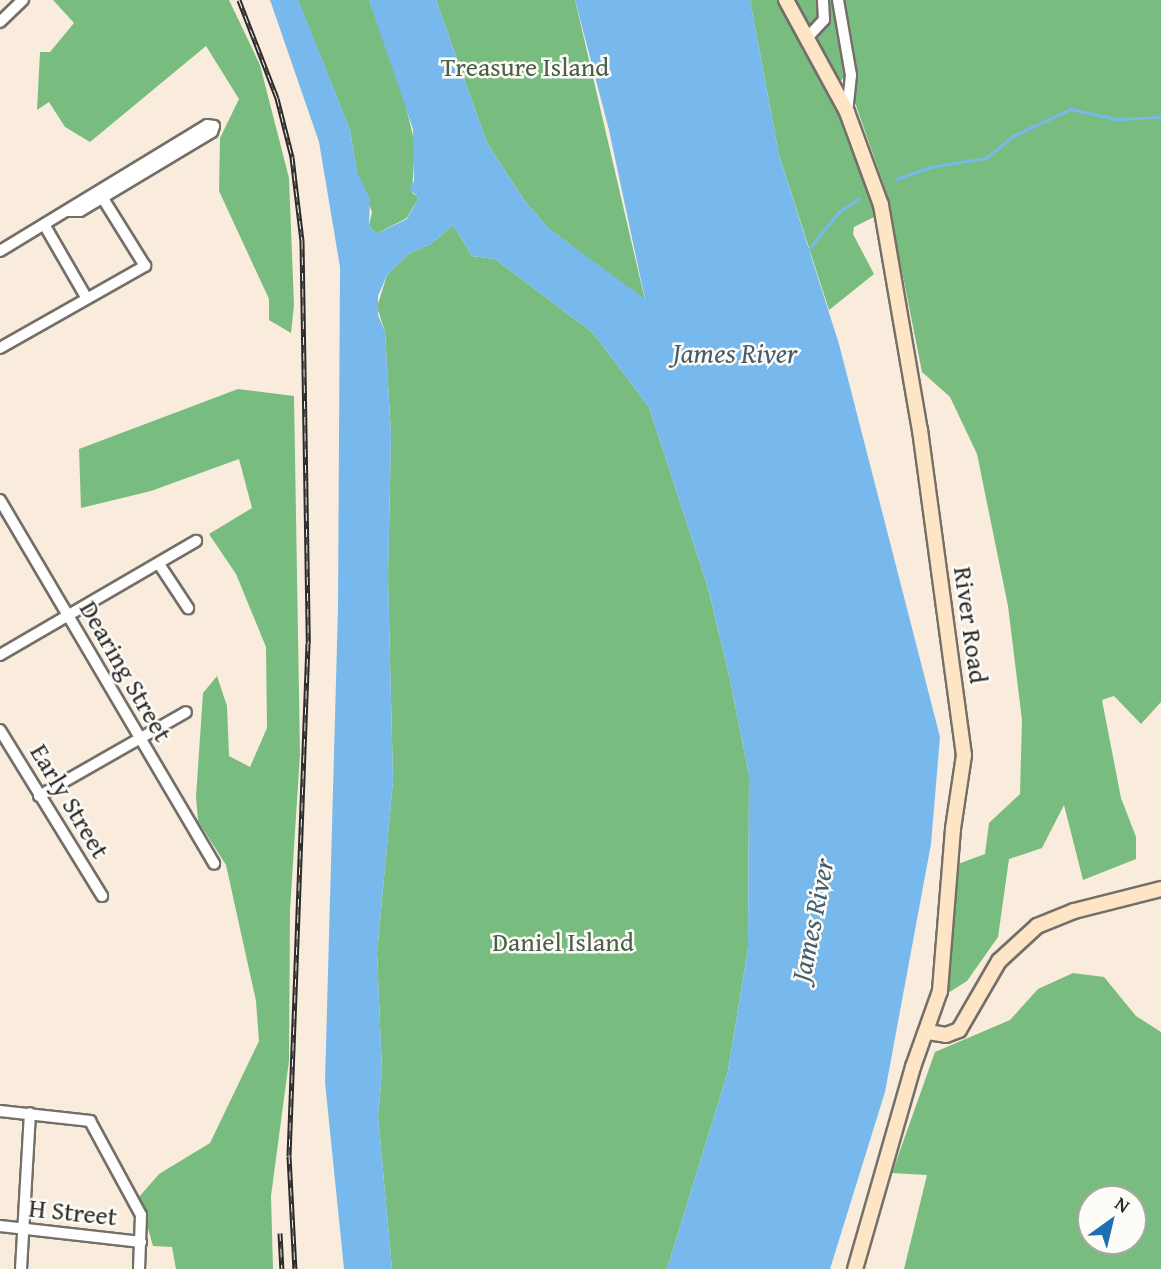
<!DOCTYPE html>
<html>
<head>
<meta charset="utf-8">
<style>
	body { margin:0 }
	#map { position:relative; width:1161px; height:1269px; overflow:hidden; background:#f9ecdc; font-family:"Gentium Book Plus",serif }
	div>[style] { position:absolute }
	[style*='--x'] { left:calc(var(--x)*1px); top:calc(var(--y)*1px); width:calc(var(--w)*1px); rotate:calc(var(--a)*1deg) }
	.forest>* { inset:0; background:#79bc7f }
	.water>* { inset:0; background:#78b9ed }
	.stream>* { height:2.5px; margin:-1.25px; padding:0 1.25px; transform-origin:1.25px; border-radius:1.25px; background:#78b9ed }
	.roads { filter:drop-shadow(2px 0 #736f69) drop-shadow(-2px 0 #736f69) drop-shadow(0 2px #736f69) drop-shadow(0 -2px #736f69) }
	.street>* { height:10px; margin:-5px; padding:0 5px; transform-origin:5px; border-radius:5px; background:#fff }
	.secondary>* { height:14px; margin:-7px; padding:0 7px; transform-origin:7px; border-radius:7px; background:#fde5c5 }
	.rail>* { height:5px; margin-top:-2.5px; transform-origin:0; background:repeating-linear-gradient(90deg,#fdfcf7 0 8px,#2b2b2b 0 16px); box-sizing:border-box; border-block:2px solid #2b2b2b }
	span { translate:-50% -50%; white-space:nowrap; text-align:center; line-height:1.15; -webkit-text-stroke:5px #fdfcf7; paint-order:stroke }
	.park-label { font-size:26px; color:#4b604b }
	.street-label { font-size:26px; color:#2b2b2b }
	.water-label { font-size:28px; color:#465d6f; font-style:italic }
	.north { position:absolute; left:1077px; top:1185px; width:70px; height:70px; box-sizing:border-box; background:#fdfcf7; border:2px solid #a9a8a5; border-radius:50%; rotate:34deg; font-size:19px; font-weight:700; line-height:28px; text-align:center; color:#2b2b2b }
	.north::after { content:''; display:block; margin:auto; width:24px; height:32px; background:#1f6fb2; clip-path:polygon(50% 0,100% 100%,50% 72%,0 100%) }
</style>
</head>
<body>
<div id="map">
	<div class="forest">
		<div style="clip-path:polygon(53px 0,229px 0,260px 65px,289px 178px,294px 305px,291px 333px,269px 320px,269px 299px,219px 191px,220px 138px,239px 99px,206px 46px,90px 142px,65px 127px,49px 102px,37px 110px,40px 52px,50px 52px,74px 23px)"></div>
		<div style="clip-path:polygon(298px 0,369px 0,401px 86px,415px 144px,412px 193px,419px 197px,407px 218px,376px 234px,369px 225px,372px 212px,357px 173px,350px 130px)"></div>
		<div style="clip-path:polygon(436px 0,575px 0,645px 300px,549px 229px,524px 200px,487px 143px)"></div>
		<div style="clip-path:polygon(750px 0,781px 0,854px 139px,869px 181px,876px 216px,854px 227px,853px 234px,874px 274px,829px 310px,779px 155px)"></div>
		<div style="clip-path:polygon(795px 0,832px 0,846px 76px,840px 81px)"></div>
		<div style="clip-path:polygon(842px 0,1161px 0,1161px 702px,1141px 724px,1114px 696px,1102px 700px,1121px 798px,1136px 837px,1136px 859px,1083px 880px,1064px 805px,1042px 848px,1009px 859px,998px 937px,967px 981px,948px 993px,958px 864px,985px 854px,989px 823px,1020px 794px,1022px 720px,1008px 606px,977px 454px,950px 397px,922px 372px,886px 191px,854px 100px,855px 75px)"></div>
		<div style="clip-path:polygon(453px 225px,472px 256px,495px 259px,593px 333px,649px 407px,708px 588px,729px 675px,749px 775px,748px 948px,728px 1071px,667px 1269px,392px 1269px,378px 1116px,382px 1072px,377px 953px,393px 781px,388px 577px,391px 435px,385px 332px,377px 307px,387px 275px,410px 253px,431px 244px)"></div>
		<div style="clip-path:polygon(238px 389px,294px 396px,300px 754px,290px 910px,289px 1061px,271px 1196px,273px 1269px,176px 1269px,172px 1247px,153px 1246px,139px 1197px,159px 1174px,210px 1143px,259px 1041px,256px 1001px,226px 865px,198px 821px,196px 797px,203px 693px,217px 676px,227px 706px,229px 756px,250px 767px,267px 728px,266px 647px,236px 574px,209px 534px,252px 508px,239px 459px,151px 491px,81px 508px,79px 449px)"></div>
		<div style="clip-path:polygon(evenodd,1073px 973px,1104px 977px,1136px 1016px,1161px 1032px,1161px 1269px,904px 1269px,927px 1175px,892px 1173px,935px 1052px,1010px 1020px,1038px 989px,1073px 973px,1091px 1199px,1133px 1199px,1133px 1241px,1091px 1241px,1091px 1199px)"></div>
	</div>
	<div class="water">
		<div style="clip-path:polygon(270px 0,298px 0,300px 4px,350px 130px,357px 172px,370px 199px,369px 225px,376px 234px,407px 219px,419px 197px,409px 190px,414px 181px,413px 129px,369px 0,436px 0,487px 143px,524px 200px,549px 229px,645px 299px,609px 130px,575px 0,750px 0,779px 155px,839px 344px,940px 737px,931px 844px,885px 1092px,830px 1269px,667px 1269px,728px 1071px,748px 948px,749px 775px,729px 675px,708px 588px,649px 407px,593px 333px,495px 259px,472px 256px,453px 225px,431px 244px,410px 253px,387px 275px,378px 296px,378px 315px,385px 332px,391px 435px,388px 577px,393px 781px,377px 953px,382px 1072px,378px 1116px,392px 1269px,344px 1269px,325px 1082px,338px 607px,340px 267px,319px 142px)"></div>
	</div>
	<div class="stream">
		<div style="--x:896;--y:179;--w:37;--a:-19"></div>
		<div style="--x:931;--y:167;--w:56;--a:-9.3"></div>
		<div style="--x:986;--y:158;--w:35;--a:-39"></div>
		<div style="--x:1013;--y:136;--w:64;--a:-25"></div>
		<div style="--x:1071;--y:109;--w:46;--a:12.5"></div>
		<div style="--x:1116;--y:119;--w:45;--a:-2.5"></div>
		<div style="--x:808;--y:250;--w:49;--a:-50.8"></div>
		<div style="--x:839;--y:212;--w:24;--a:-35"></div>
	</div>
	<div class="roads">
		<div class="street">
			<div style="--x:838;--y:0;--w:76;--a:80.2"></div>
			<div style="--x:851;--y:75;--w:37;--a:96"></div>
			<div style="--x:0;--y:22;--w:32;--a:-44"></div>
			<div style="--x:806;--y:39;--w:26;--a:-47"></div>
			<div style="--x:824;--y:20;--w:20;--a:-93"></div>
			<div style="--x:45;--y:226;--w:82;--a:60"></div>
			<div style="--x:0;--y:251;--w:242;--a:-31.3"></div>
			<div style="--x:207;--y:125;--w:7;--a:8"></div>
			<div style="--x:214;--y:126;--w:6;--a:108"></div>
			<div style="--x:212;--y:132;--w:154;--a:149.1"></div>
			<div style="--x:80;--y:211;--w:11;--a:180"></div>
			<div style="--x:0;--y:348;--w:167;--a:-29.5"></div>
			<div style="--x:145;--y:266;--w:81;--a:-121.9"></div>
			<div style="--x:0;--y:500;--w:422;--a:59.5"></div>
			<div style="--x:159;--y:564;--w:53;--a:56.6"></div>
			<div style="--x:0;--y:655;--w:227;--a:-30.2"></div>
			<div style="--x:0;--y:730;--w:195;--a:58.4"></div>
			<div style="--x:39;--y:796;--w:169;--a:-29.7"></div>
			<div style="--x:0;--y:1111;--w:91;--a:6.3"></div>
			<div style="--x:90;--y:1121;--w:107;--a:61.5"></div>
			<div style="--x:141;--y:1215;--w:54;--a:92.1"></div>
			<div style="--x:0;--y:1226;--w:142;--a:6.5"></div>
			<div style="--x:21;--y:1269;--w:156;--a:-86.7"></div>
		</div>
		<div class="secondary">
			<div style="--x:786;--y:0;--w:128;--a:61.4"></div>
			<div style="--x:847;--y:112;--w:99;--a:69.9"></div>
			<div style="--x:881;--y:205;--w:228;--a:80.2"></div>
			<div style="--x:920;--y:430;--w:328;--a:82.3"></div>
			<div style="--x:964;--y:755;--w:75;--a:98.5"></div>
			<div style="--x:953;--y:829;--w:163;--a:94.6"></div>
			<div style="--x:940;--y:991;--w:81;--a:109.6"></div>
			<div style="--x:913;--y:1067;--w:210;--a:106"></div>
			<div style="--x:928;--y:1032;--w:18;--a:9"></div>
			<div style="--x:946;--y:1035;--w:14;--a:-21"></div>
			<div style="--x:959;--y:1030;--w:80;--a:-59.9"></div>
			<div style="--x:999;--y:961;--w:52;--a:-42.6"></div>
			<div style="--x:1037;--y:926;--w:40;--a:-22"></div>
			<div style="--x:1074;--y:911;--w:90;--a:-14.2"></div>
		</div>
	</div>
	<div class="rail">
		<div style="--x:239;--y:0;--w:105;--a:68.8"></div>
		<div style="--x:277;--y:98;--w:61;--a:75.7"></div>
		<div style="--x:292;--y:157;--w:85;--a:83.2"></div>
		<div style="--x:302;--y:241;--w:402;--a:89.1"></div>
		<div style="--x:308;--y:643;--w:513;--a:92.12"></div>
		<div style="--x:289;--y:1156;--w:113;--a:87"></div>
		<div style="--x:280;--y:1233;--w:36;--a:87"></div>
	</div>
	<div class="park-label">
		<span style="left:525px;top:67px">Treasure Island</span>
		<span style="left:563px;top:942px">Daniel Island</span>
	</div>
	<div class="street-label">
		<span style="left:971px;top:625px;rotate:82deg">River Road</span>
		<span style="left:126px;top:671px;rotate:60deg">Dearing Street</span>
		<span style="left:70px;top:801px;rotate:59deg">Early Street</span>
		<span style="left:73px;top:1212px;rotate:6deg">H Street</span>
	</div>
	<div class="water-label">
		<span style="left:735px;top:353px">James River</span>
		<span style="left:812px;top:920px;rotate:-79deg">James River</span>
	</div>
	<div class="north">N</div>
</div>
</body>
</html>
